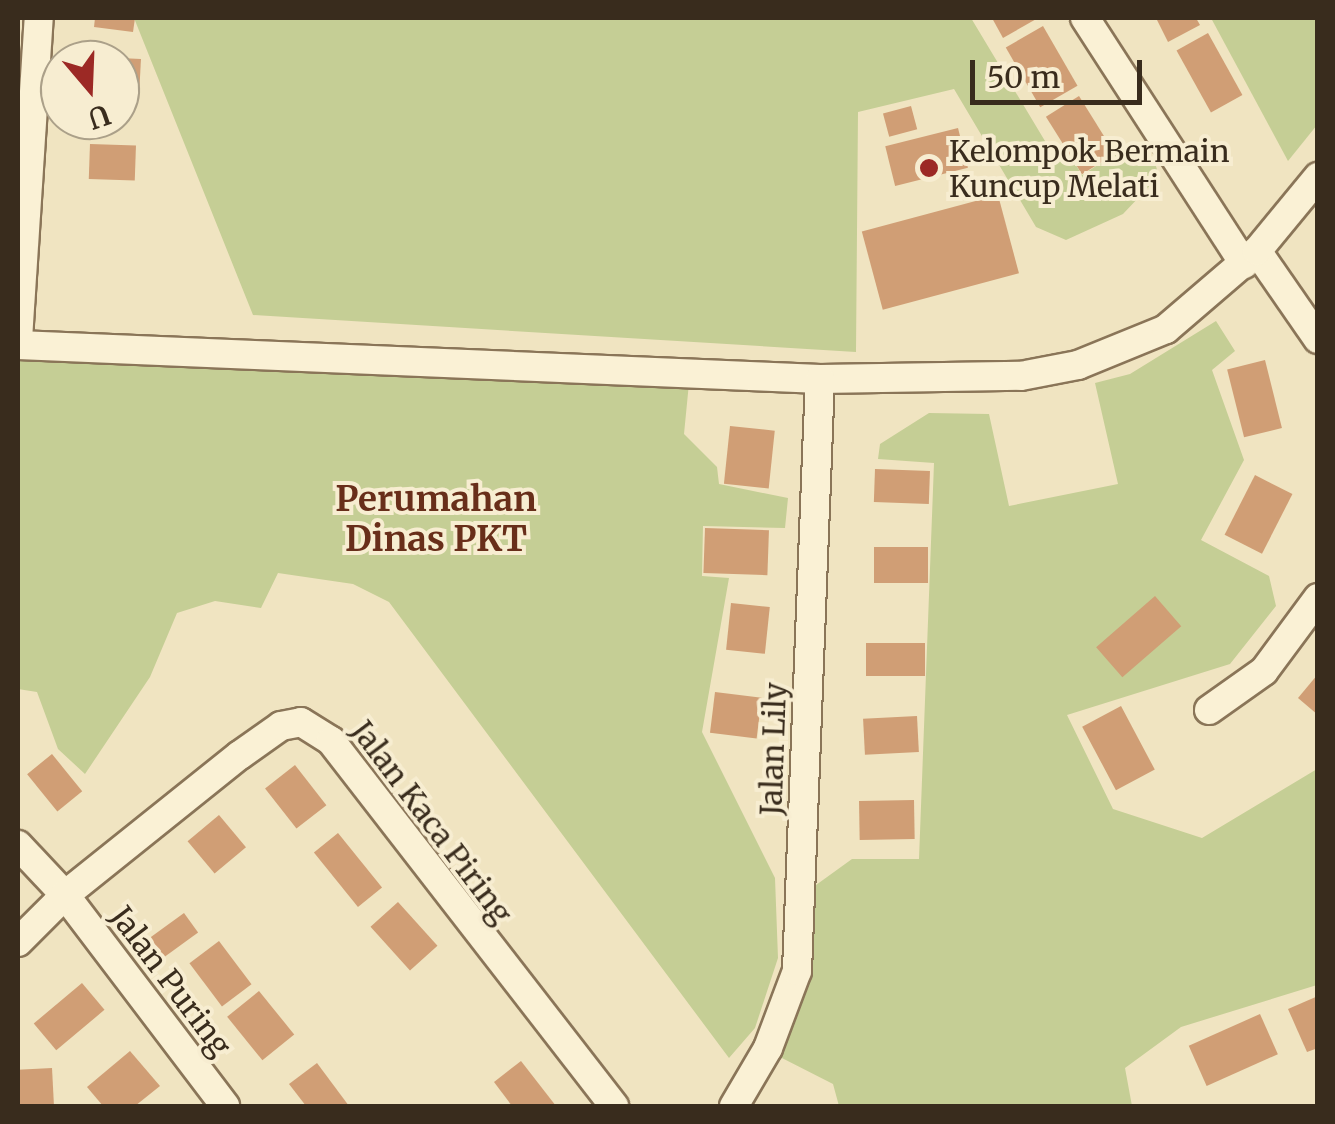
<!DOCTYPE html>
<html>
<head>
<meta charset="utf-8">
<style>
	body { margin:0 }
	#map { position:relative; width:1335px; height:1124px; overflow:hidden; background:#f0e4c1; font-family:Merriweather,serif }
	div>[style] { position:absolute }
	[style*='--x'] { left:calc(var(--x)*1px); top:calc(var(--y)*1px); width:calc(var(--w)*1px); rotate:calc(var(--a)*1deg) }
	.green>* { inset:0; background:#c5ce95 }
	.building>* { inset:0; background:#d09e75; transform-origin:0 0 }
	.roads { filter:drop-shadow(2px 0 #8a7558) drop-shadow(-2px 0 #8a7558) drop-shadow(0 2px #8a7558) drop-shadow(0 -2px #8a7558) }
	.street>* { height:28px; margin:-14px; padding:0 14px; transform-origin:14px; border-radius:14px; background:#faf1d5 }
	.dots>* { width:28px; height:28px; translate:-50% -50%; box-sizing:border-box; border:5px solid #f7edd1; border-radius:50% }
	span { translate:-50% -50%; white-space:nowrap; text-align:center; line-height:1.15; -webkit-text-stroke:8px #f7edd1; paint-order:stroke }
	.poi-label { font-size:30px; color:#392c1d }
	.left { translate:0 -50%; text-align:left }
	.street-label { font-size:30px; color:#392c1d }
	.quarter-label { font-size:35px; color:#682e1a; font-weight:700 }
	.frame { position:absolute; inset:0; border:20px solid #392c1d; pointer-events:none }
	.north { position:absolute; left:40px; top:40px; width:100px; height:100px; box-sizing:border-box; background:#f7edd1; border:2px solid #aba089; border-radius:50%; rotate:161deg; font-size:28px; font-weight:700; line-height:40px; text-align:center; color:#392c1d }
	.north::after { content:''; display:block; margin:auto; width:35px; height:45px; background:#9c2925; clip-path:polygon(50% 0,100% 100%,50% 72%,0 100%) }
	.scale { position:absolute; left:970px; top:60px; width:172px; height:45px; box-sizing:border-box; border:5px solid #392c1d; border-top:0; padding-left:12px; font-size:30px; line-height:35px; white-space:nowrap; color:#392c1d; -webkit-text-stroke:8px #f7edd1; paint-order:stroke }
</style>
</head>
<body>
<div id="map">
	<div class="green">
		<div style="clip-path:polygon(134px 18px,971px 18px,1054px 156px,1066px 149px,1082px 175px,1115px 154px,1133px 153px,1155px 163px,1159px 176px,1123px 214px,1066px 240px,1036px 227px,954px 89px,858px 112px,856px 352px,253px 315px)"></div>
		<div style="clip-path:polygon(1211px 18px,1317px 18px,1317px 125px,1288px 161px)"></div>
		<div style="clip-path:polygon(1216px 321px,1235px 351px,1212px 370px,1244px 460px,1201px 540px,1269px 576px,1276px 606px,1230px 664px,1067px 715px,1113px 809px,1202px 838px,1317px 769px,1317px 985px,1181px 1027px,1125px 1068px,1132px 1106px,839px 1106px,833px 1084px,778px 1056px,810px 970px,816px 885px,852px 859px,919px 859px,934px 463px,878px 459px,880px 444px,929px 413px,989px 414px,1009px 506px,1118px 484px,1095px 383px,1130px 374px)"></div>
		<div style="clip-path:polygon(18px 355px,689px 383px,684px 434px,717px 467px,719px 484px,788px 498px,785px 528px,703px 526px,702px 576px,729px 578px,702px 732px,775px 878px,778px 958px,755px 1028px,729px 1058px,389px 602px,353px 584px,278px 573px,261px 608px,215px 601px,177px 613px,150px 677px,85px 774px,58px 749px,37px 692px,18px 689px)"></div>
	</div>
	<div class="building">
		<div style="clip-path:polygon(95px 18px,135px 18px,133px 32px,94px 27px)"></div>
		<div style="clip-path:polygon(992px 18px,1038px 18px,1003px 38px)"></div>
		<div style="clip-path:polygon(1156px 18px,1196px 18px,1200px 25px,1168px 42px)"></div>
		<div style="left:1043px;top:26px;width:69px;height:43px;rotate:60deg"></div>
		<div style="left:1208px;top:33px;width:71px;height:36px;rotate:61deg"></div>
		<div style="left:120px;top:58px;width:21px;height:34px;rotate:3deg"></div>
		<div style="left:1079px;top:96px;width:68px;height:39px;rotate:58deg"></div>
		<div style="left:911px;top:106px;width:24px;height:29px;rotate:75deg"></div>
		<div style="left:958px;top:128px;width:41px;height:75px;rotate:76deg"></div>
		<div style="left:90px;top:144px;width:46px;height:35px;rotate:2deg"></div>
		<div style="left:998px;top:195px;width:81px;height:141px;rotate:75deg"></div>
		<div style="left:1265px;top:360px;width:70px;height:39px;rotate:76deg"></div>
		<div style="left:730px;top:426px;width:45px;height:58px;rotate:6deg"></div>
		<div style="left:875px;top:469px;width:55px;height:33px;rotate:2deg"></div>
		<div style="left:1255px;top:475px;width:42px;height:67px;rotate:27deg"></div>
		<div style="left:705px;top:528px;width:64px;height:45px;rotate:2deg"></div>
		<div style="left:874px;top:547px;width:54px;height:36px"></div>
		<div style="left:1155px;top:596px;width:40px;height:78px;rotate:49deg"></div>
		<div style="left:731px;top:603px;width:39px;height:47px;rotate:6deg"></div>
		<div style="left:866px;top:643px;width:59px;height:33px"></div>
		<div style="clip-path:polygon(1318px 674px,1318px 715px,1298px 698px)"></div>
		<div style="left:715px;top:692px;width:47px;height:41px;rotate:7deg"></div>
		<div style="left:1121px;top:706px;width:72px;height:44px;rotate:62deg"></div>
		<div style="left:917px;top:716px;width:36px;height:54px;rotate:87deg"></div>
		<div style="left:52px;top:754px;width:48px;height:32px;rotate:51deg"></div>
		<div style="left:295px;top:765px;width:51px;height:38px;rotate:52deg"></div>
		<div style="left:914px;top:800px;width:39px;height:55px;rotate:89deg"></div>
		<div style="left:219px;top:815px;width:42px;height:41px;rotate:50deg"></div>
		<div style="left:338px;top:833px;width:70px;height:31px;rotate:51deg"></div>
		<div style="left:398px;top:902px;width:59px;height:37px;rotate:48deg"></div>
		<div style="left:184px;top:913px;width:24px;height:46px;rotate:54deg"></div>
		<div style="left:219px;top:941px;width:54px;height:37px;rotate:53deg"></div>
		<div style="left:82px;top:983px;width:35px;height:63px;rotate:50deg"></div>
		<div style="left:259px;top:991px;width:56px;height:41px;rotate:51deg"></div>
		<div style="clip-path:polygon(1318px 996px,1318px 1048px,1307px 1052px,1288px 1009px)"></div>
		<div style="left:1260px;top:1014px;width:44px;height:78px;rotate:66deg"></div>
		<div style="clip-path:polygon(130px 1051px,160px 1086px,135px 1106px,103px 1106px,87px 1087px)"></div>
		<div style="clip-path:polygon(521px 1061px,556px 1106px,512px 1106px,494px 1082px)"></div>
		<div style="clip-path:polygon(317px 1063px,349px 1106px,306px 1106px,289px 1084px)"></div>
		<div style="left:52px;top:1068px;width:38px;height:34px;rotate:87deg"></div>
	</div>
	<div class="roads">
		<div class="street">
			<div style="--x:1085;--y:18;--w:293;--a:57.1"></div>
			<div style="--x:1257;--y:251;--w:107;--a:55.3"></div>
			<div style="--x:18;--y:339;--w:322;--a:-86.3"></div>
			<div style="--x:18;--y:345;--w:803;--a:2.43"></div>
			<div style="--x:820;--y:379;--w:201;--a:-0.9"></div>
			<div style="--x:1021;--y:376;--w:58;--a:-10.9"></div>
			<div style="--x:1078;--y:365;--w:95;--a:-22.2"></div>
			<div style="--x:1166;--y:329;--w:120;--a:-40.6"></div>
			<div style="--x:1257;--y:251;--w:96;--a:-50.5"></div>
			<div style="--x:1209;--y:710;--w:67;--a:-35.3"></div>
			<div style="--x:1264;--y:671;--w:91;--a:-53.5"></div>
			<div style="--x:18;--y:845;--w:69;--a:46.8"></div>
			<div style="--x:65;--y:895;--w:265;--a:52.8"></div>
			<div style="--x:18;--y:942;--w:66;--a:-45"></div>
			<div style="--x:65;--y:895;--w:224;--a:-38.7"></div>
			<div style="--x:240;--y:755;--w:50;--a:-35.3"></div>
			<div style="--x:281;--y:726;--w:20;--a:-11"></div>
			<div style="--x:301;--y:722;--w:36;--a:32"></div>
			<div style="--x:331;--y:741;--w:462;--a:52.2"></div>
			<div style="--x:734;--y:1106;--w:67;--a:-59.6"></div>
			<div style="--x:768;--y:1048;--w:82;--a:-69.4"></div>
			<div style="--x:797;--y:971;--w:592;--a:-87.78"></div>
		</div>
	</div>
	<div class="dots">
		<div style="left:929px;top:168px;background:#9c2925"></div>
	</div>
	<div class="poi-label">
		<span class="left" style="left:949px;top:168px">Kelompok Bermain<br>Kuncup Melati</span>
	</div>
	<div class="street-label">
		<span style="left:773px;top:749px;rotate:-88deg">Jalan Lily</span>
		<span style="left:432px;top:822px;rotate:53deg">Jalan Kaca Piring</span>
		<span style="left:171px;top:981px;rotate:53deg">Jalan Puring</span>
	</div>
	<div class="quarter-label">
		<span style="left:436px;top:519px">Perumahan<br>Dinas PKT</span>
	</div>
	<div class="frame"></div>
	<div class="north">U</div>
	<div class="scale">50 m</div>
</div>
</body>
</html>
